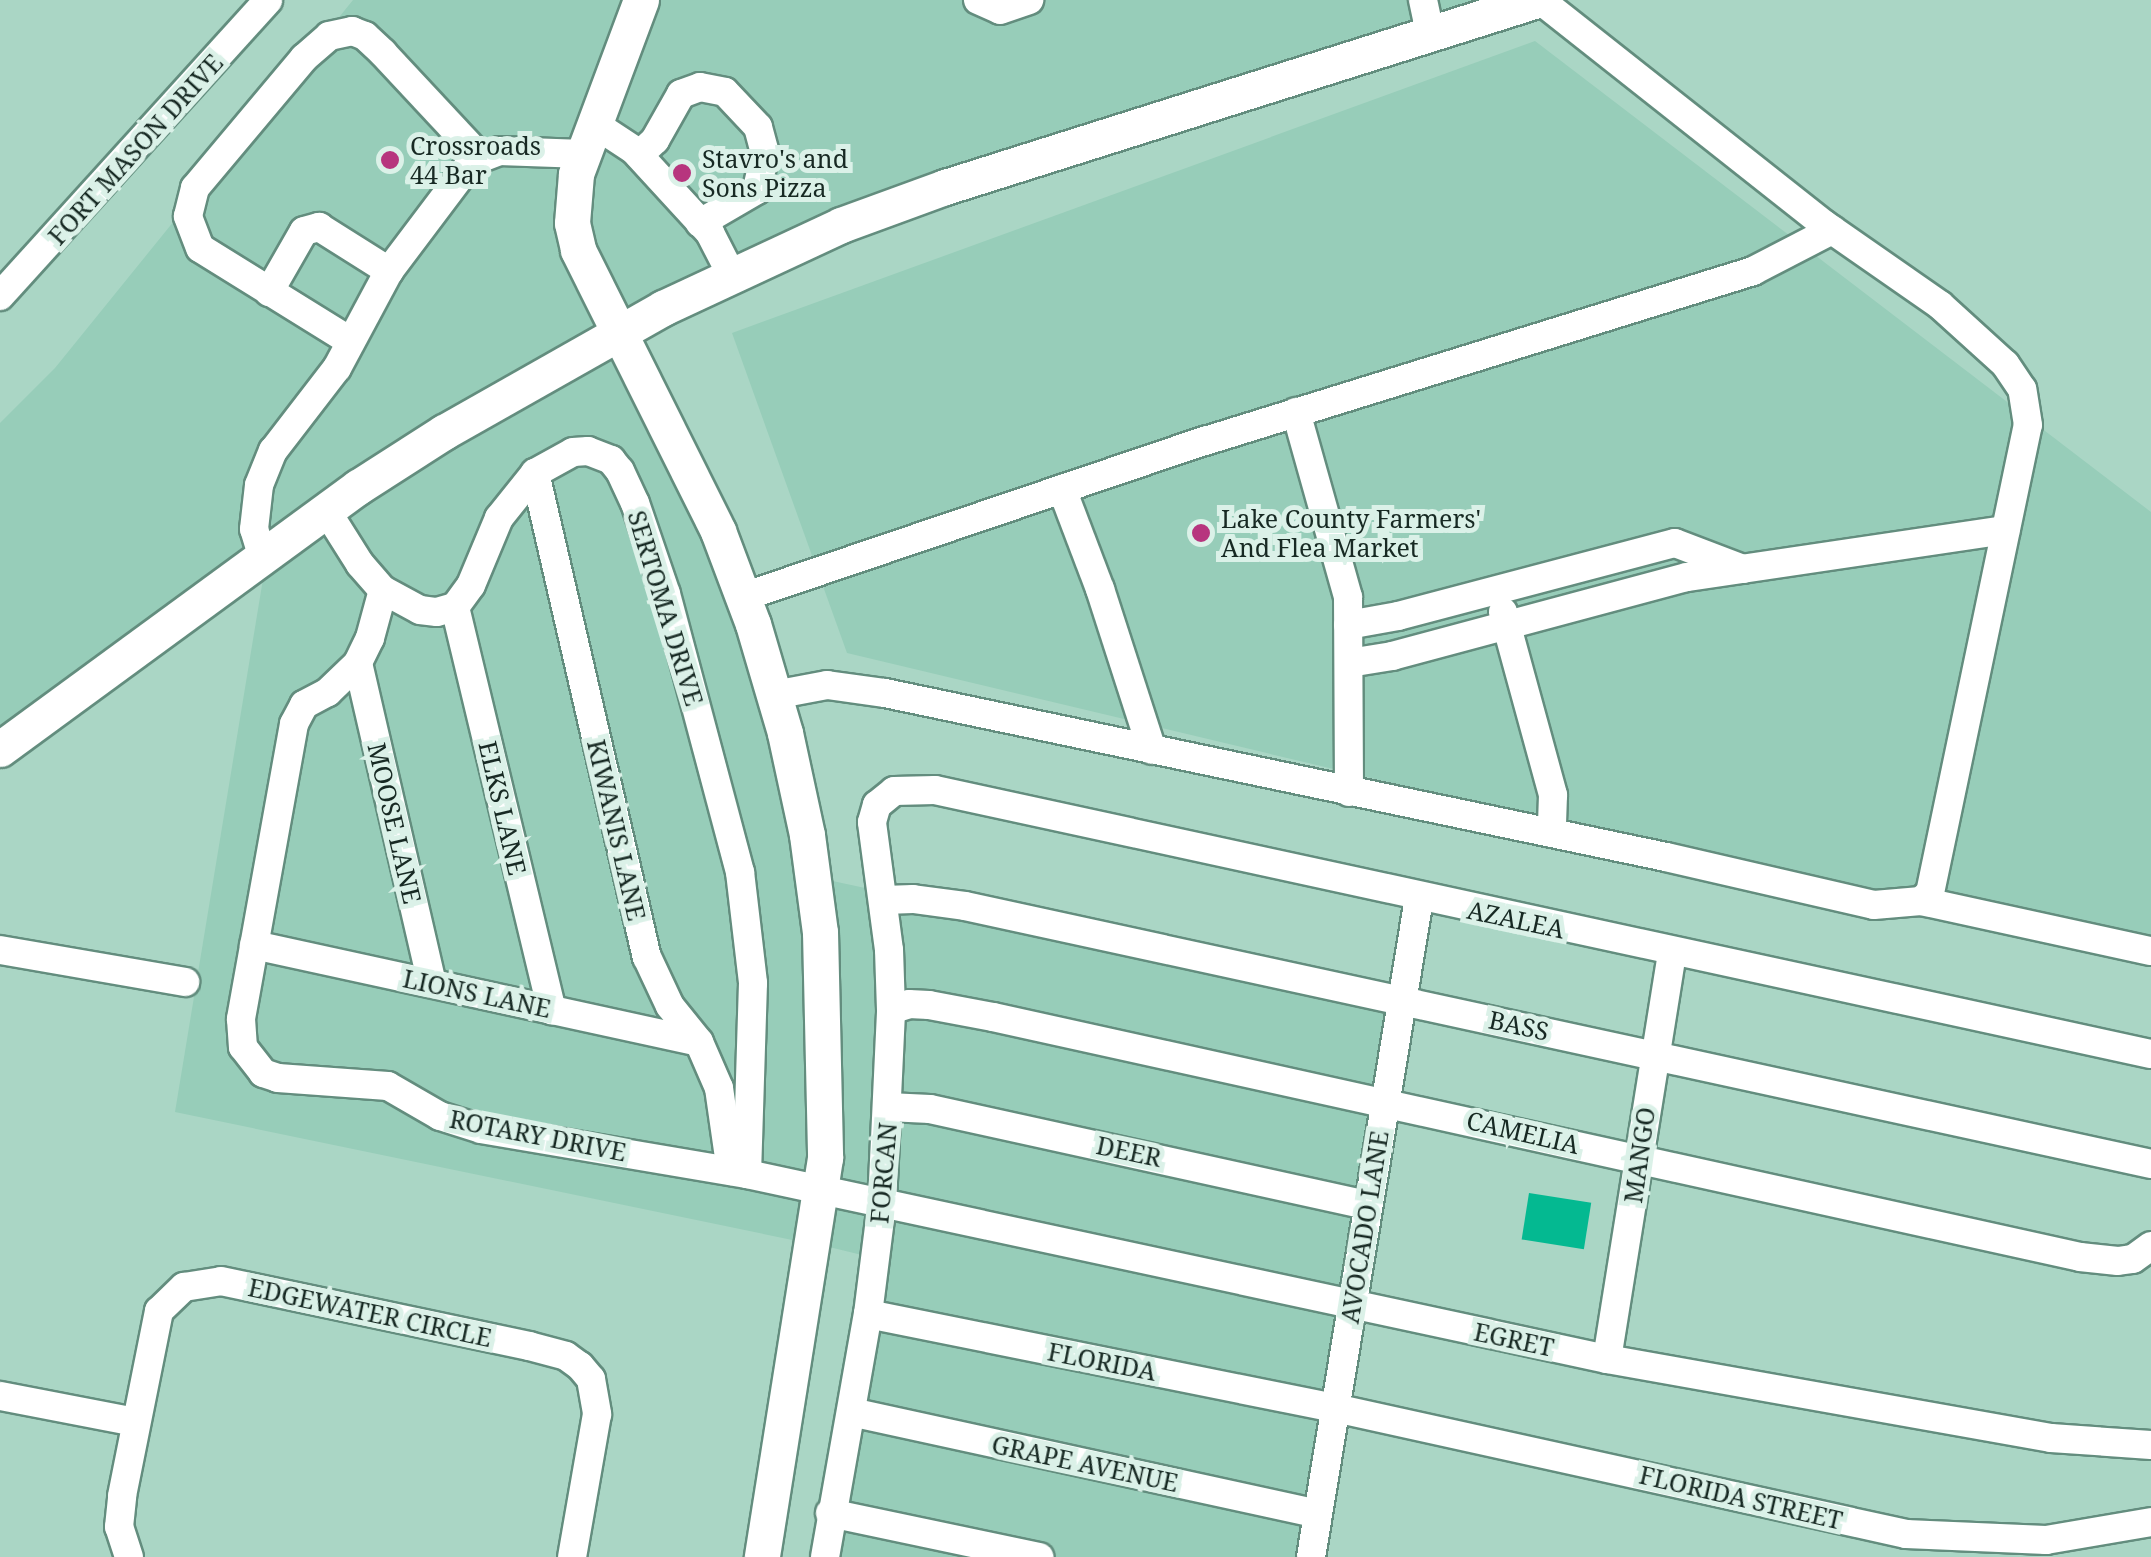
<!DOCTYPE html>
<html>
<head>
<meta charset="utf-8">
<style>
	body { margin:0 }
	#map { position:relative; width:2151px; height:1557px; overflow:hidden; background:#aad6c5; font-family:"Noto Serif",serif }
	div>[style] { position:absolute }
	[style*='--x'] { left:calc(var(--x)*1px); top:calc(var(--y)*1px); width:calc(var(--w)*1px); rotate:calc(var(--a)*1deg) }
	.built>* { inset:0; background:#97cdb9 }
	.green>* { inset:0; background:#04b991; transform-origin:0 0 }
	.roads { filter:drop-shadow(2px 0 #638d7e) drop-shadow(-2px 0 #638d7e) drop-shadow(0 2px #638d7e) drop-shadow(0 -2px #638d7e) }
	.minor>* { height:28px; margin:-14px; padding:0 14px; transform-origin:14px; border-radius:14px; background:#fff }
	.major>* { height:35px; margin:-17.5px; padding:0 17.5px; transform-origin:17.5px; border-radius:17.5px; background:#fff }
	.dots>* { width:28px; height:28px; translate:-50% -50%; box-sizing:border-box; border:5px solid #dbf1e8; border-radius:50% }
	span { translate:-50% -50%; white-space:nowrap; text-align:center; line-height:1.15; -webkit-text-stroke:10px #dbf1e8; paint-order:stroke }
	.poi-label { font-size:25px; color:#172923 }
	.left { translate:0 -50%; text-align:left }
	.street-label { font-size:25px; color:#172923 }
</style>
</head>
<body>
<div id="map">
	<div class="built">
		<div style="clip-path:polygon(353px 0,629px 0,565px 170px,603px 328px,0 735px,0 423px,55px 368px)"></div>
		<div style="clip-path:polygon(653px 0,1501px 0,623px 317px,589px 247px,584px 194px)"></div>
		<div style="clip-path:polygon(1535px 41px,2151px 512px,2151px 964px,847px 653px,732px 333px)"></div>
		<div style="clip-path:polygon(613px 348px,707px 535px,742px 627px,796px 836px,814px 1073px,802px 1242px,175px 1112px,265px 567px,366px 495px)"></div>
		<div style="clip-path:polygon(828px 880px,1406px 1005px,1323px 1557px,808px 1557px,862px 1255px,825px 1246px)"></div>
	</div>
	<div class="green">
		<div style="left:1529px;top:1193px;width:63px;height:47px;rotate:9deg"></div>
	</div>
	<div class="roads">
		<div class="minor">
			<div style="--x:978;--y:0;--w:24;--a:24"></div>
			<div style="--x:1000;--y:10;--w:31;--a:-19"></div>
			<div style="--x:1423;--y:0;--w:35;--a:78"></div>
			<div style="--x:596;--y:125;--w:45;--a:33.3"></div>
			<div style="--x:634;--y:150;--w:113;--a:47.5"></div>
			<div style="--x:710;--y:233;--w:48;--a:62.9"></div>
			<div style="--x:639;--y:155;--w:22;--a:-43"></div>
			<div style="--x:655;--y:140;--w:53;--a:-60.5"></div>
			<div style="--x:681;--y:94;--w:20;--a:-20"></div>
			<div style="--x:700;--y:87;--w:25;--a:11"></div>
			<div style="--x:725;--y:92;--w:48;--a:46.7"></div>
			<div style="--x:758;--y:127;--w:28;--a:75"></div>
			<div style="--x:765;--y:154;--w:37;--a:103"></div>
			<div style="--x:757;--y:190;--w:66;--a:149.9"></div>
			<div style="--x:269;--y:292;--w:70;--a:-60.2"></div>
			<div style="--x:304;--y:231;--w:16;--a:-15"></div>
			<div style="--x:319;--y:227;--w:83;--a:32.2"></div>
			<div style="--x:0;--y:296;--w:399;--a:-47.8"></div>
			<div style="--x:350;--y:341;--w:176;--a:-148.2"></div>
			<div style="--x:200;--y:248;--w:34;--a:-111"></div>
			<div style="--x:188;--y:216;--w:29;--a:-76"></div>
			<div style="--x:195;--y:188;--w:170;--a:-50"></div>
			<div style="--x:304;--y:58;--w:33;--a:-41"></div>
			<div style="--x:329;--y:36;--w:24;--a:-12"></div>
			<div style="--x:352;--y:31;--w:14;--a:21"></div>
			<div style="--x:365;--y:36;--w:25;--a:43"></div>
			<div style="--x:383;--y:53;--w:144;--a:47"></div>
			<div style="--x:1296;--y:412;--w:192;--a:74.3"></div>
			<div style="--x:1348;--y:597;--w:195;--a:89.7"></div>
			<div style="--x:535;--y:473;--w:497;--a:77"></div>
			<div style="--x:647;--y:957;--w:54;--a:64.9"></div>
			<div style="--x:670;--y:1006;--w:46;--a:51.1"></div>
			<div style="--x:699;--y:1042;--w:50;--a:66.5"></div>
			<div style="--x:719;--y:1088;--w:84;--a:81.8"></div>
			<div style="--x:1062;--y:489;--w:107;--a:69.2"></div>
			<div style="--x:1100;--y:589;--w:169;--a:72.1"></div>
			<div style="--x:326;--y:510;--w:64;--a:57.8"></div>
			<div style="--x:360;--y:564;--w:35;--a:49"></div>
			<div style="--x:383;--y:590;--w:42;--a:28.4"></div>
			<div style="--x:420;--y:610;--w:17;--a:7"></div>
			<div style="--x:437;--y:612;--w:19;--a:-16"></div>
			<div style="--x:455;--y:607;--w:27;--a:-54"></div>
			<div style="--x:471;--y:585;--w:73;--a:-67.3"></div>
			<div style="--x:499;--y:518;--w:58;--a:-51.3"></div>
			<div style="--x:535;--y:473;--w:43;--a:-28.9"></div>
			<div style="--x:573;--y:452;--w:15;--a:-4"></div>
			<div style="--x:588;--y:451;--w:25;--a:21"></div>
			<div style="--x:611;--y:460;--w:14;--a:51"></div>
			<div style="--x:620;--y:471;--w:35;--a:65"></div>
			<div style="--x:635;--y:503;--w:96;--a:71.2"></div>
			<div style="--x:666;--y:594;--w:288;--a:75.1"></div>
			<div style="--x:740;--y:872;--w:112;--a:83.3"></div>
			<div style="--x:753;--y:983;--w:191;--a:91.8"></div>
			<div style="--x:262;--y:555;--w:27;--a:-107"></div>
			<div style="--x:254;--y:529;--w:44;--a:-83.5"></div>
			<div style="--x:259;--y:485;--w:37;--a:-68"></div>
			<div style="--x:273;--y:451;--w:105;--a:-52.4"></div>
			<div style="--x:337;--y:368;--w:110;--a:-61.8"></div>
			<div style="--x:389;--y:271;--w:136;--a:-53"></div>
			<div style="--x:471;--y:162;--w:30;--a:-21"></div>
			<div style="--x:499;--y:151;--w:85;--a:2"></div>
			<div style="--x:383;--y:590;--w:50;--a:105.2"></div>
			<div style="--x:370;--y:638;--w:28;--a:116"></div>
			<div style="--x:358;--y:663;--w:42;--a:136"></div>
			<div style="--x:328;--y:692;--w:27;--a:152"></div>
			<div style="--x:304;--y:705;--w:21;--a:118"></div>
			<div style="--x:294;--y:724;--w:300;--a:100.2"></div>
			<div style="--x:241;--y:1019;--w:28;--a:86"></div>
			<div style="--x:243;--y:1047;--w:33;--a:52"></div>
			<div style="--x:263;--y:1073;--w:16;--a:18"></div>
			<div style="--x:278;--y:1078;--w:110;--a:4.2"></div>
			<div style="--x:388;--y:1086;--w:60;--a:30"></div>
			<div style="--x:440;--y:1116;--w:43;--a:17.6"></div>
			<div style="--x:481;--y:1129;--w:270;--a:9.6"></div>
			<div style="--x:747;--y:1174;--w:880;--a:12.14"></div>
			<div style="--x:1607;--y:1359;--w:451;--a:10.1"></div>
			<div style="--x:2051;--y:1438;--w:100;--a:4"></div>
			<div style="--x:743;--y:597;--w:488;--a:-18.7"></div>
			<div style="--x:1205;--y:441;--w:574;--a:-17.23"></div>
			<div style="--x:1753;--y:271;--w:89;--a:-27.4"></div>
			<div style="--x:455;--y:607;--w:415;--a:76.5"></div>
			<div style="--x:1503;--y:612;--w:190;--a:74.7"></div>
			<div style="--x:1553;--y:795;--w:38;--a:92"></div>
			<div style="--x:1348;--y:625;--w:51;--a:-10.2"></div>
			<div style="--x:1398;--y:616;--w:286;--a:-14.8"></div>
			<div style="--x:1675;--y:543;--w:73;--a:20.9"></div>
			<div style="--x:358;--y:663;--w:328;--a:77"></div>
			<div style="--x:1349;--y:663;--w:44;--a:-9.2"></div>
			<div style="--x:1392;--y:656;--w:305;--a:-15"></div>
			<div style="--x:1687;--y:577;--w:322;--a:-8.4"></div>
			<div style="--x:774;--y:695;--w:54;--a:-10.7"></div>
			<div style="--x:827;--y:685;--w:59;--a:7.9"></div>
			<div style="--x:885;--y:693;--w:798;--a:11.86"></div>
			<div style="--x:1666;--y:857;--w:213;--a:13"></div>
			<div style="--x:1874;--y:905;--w:47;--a:-4.9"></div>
			<div style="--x:1921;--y:901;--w:12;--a:-42"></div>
			<div style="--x:1930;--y:893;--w:478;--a:-78.2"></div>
			<div style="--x:2028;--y:425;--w:36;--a:-99"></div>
			<div style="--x:2022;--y:389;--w:30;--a:-124"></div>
			<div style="--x:2005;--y:364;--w:88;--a:-137.8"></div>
			<div style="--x:1940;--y:305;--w:140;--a:-145.2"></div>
			<div style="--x:1825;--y:225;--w:363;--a:-141.7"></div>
			<div style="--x:884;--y:900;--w:29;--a:-2"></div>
			<div style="--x:913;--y:899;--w:52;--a:7.7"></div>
			<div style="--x:965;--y:906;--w:1214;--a:12.27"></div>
			<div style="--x:1921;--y:901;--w:235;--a:12.3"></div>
			<div style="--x:254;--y:945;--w:455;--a:12.3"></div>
			<div style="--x:0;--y:950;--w:188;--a:9.8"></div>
			<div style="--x:891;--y:1010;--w:19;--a:-18"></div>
			<div style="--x:909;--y:1004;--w:20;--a:3"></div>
			<div style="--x:929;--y:1005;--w:65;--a:10.6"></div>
			<div style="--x:993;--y:1017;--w:1113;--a:12.45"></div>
			<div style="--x:2080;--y:1257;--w:38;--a:6"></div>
			<div style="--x:2118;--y:1261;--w:15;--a:-8"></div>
			<div style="--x:2133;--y:1259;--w:22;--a:-36"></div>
			<div style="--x:888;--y:1107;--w:42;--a:2.7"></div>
			<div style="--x:930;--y:1109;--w:447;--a:12.4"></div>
			<div style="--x:868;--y:1314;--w:476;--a:11.4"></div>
			<div style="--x:1335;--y:1408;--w:585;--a:12.44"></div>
			<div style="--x:1906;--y:1534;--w:140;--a:2.5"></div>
			<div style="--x:2046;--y:1540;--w:107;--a:-9.7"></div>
			<div style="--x:1607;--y:1359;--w:412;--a:-80.9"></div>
			<div style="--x:0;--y:1396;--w:137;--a:10.9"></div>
			<div style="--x:851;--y:1412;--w:478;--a:12.3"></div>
			<div style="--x:830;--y:1513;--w:214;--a:11.9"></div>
			<div style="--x:129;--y:1557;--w:32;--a:-108"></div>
			<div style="--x:119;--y:1527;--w:31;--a:-84"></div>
			<div style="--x:122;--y:1496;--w:189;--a:-78.7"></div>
			<div style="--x:159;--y:1311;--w:35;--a:-44"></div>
			<div style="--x:184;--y:1287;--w:37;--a:-9"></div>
			<div style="--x:221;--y:1281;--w:315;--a:11.9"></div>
			<div style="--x:529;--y:1346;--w:38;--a:15"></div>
			<div style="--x:566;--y:1356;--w:17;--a:36"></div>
			<div style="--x:580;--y:1366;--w:17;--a:50"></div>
			<div style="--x:591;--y:1379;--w:36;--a:80"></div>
			<div style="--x:597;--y:1414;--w:145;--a:99.9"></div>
			<div style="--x:825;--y:1557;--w:247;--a:-80"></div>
			<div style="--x:868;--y:1314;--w:112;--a:-82.8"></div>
			<div style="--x:882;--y:1203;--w:193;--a:-87.3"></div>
			<div style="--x:891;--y:1010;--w:60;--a:-91.9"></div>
			<div style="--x:889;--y:950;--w:129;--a:-97.6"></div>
			<div style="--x:872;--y:822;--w:18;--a:-74"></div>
			<div style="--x:877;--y:805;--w:22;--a:-39"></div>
			<div style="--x:894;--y:791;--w:41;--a:-1.4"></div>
			<div style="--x:935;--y:790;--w:1244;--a:12.25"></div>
			<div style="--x:1311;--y:1557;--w:668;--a:-80.69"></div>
		</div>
		<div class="major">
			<div style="--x:641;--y:0;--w:186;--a:110.5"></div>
			<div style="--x:576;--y:174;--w:49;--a:94.7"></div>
			<div style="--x:572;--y:223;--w:28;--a:77"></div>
			<div style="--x:578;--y:250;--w:314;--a:63.5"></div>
			<div style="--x:718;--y:531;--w:99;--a:69.4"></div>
			<div style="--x:753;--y:624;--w:114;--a:73.6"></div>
			<div style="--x:785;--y:733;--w:104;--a:77.8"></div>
			<div style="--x:807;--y:835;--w:98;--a:82.4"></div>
			<div style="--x:820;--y:932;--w:226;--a:88.7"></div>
			<div style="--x:825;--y:1158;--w:404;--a:99"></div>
			<div style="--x:0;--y:749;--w:444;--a:-36.2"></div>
			<div style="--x:358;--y:487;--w:102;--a:-32.6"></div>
			<div style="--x:444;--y:432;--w:252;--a:-29.5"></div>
			<div style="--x:663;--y:308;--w:196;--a:-25"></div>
			<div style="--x:841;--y:225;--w:111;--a:-20.1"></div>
			<div style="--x:945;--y:187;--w:621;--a:-17.53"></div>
		</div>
	</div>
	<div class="dots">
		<div style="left:390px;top:160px;background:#b7357e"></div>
		<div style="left:682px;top:173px;background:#b7357e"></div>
		<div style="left:1201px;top:533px;background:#b7357e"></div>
	</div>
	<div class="poi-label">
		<span class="left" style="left:410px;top:160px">Crossroads<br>44 Bar</span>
		<span class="left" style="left:702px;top:173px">Stavro's and<br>Sons Pizza</span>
		<span class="left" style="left:1221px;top:533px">Lake County Farmers'<br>And Flea Market</span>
	</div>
	<div class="street-label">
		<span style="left:135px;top:149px;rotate:-48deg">FORT MASON DRIVE</span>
		<span style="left:666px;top:608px;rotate:73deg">SERTOMA DRIVE</span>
		<span style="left:503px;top:808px;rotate:77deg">ELKS LANE</span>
		<span style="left:395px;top:823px;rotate:77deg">MOOSE LANE</span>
		<span style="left:617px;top:830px;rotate:77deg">KIWANIS LANE</span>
		<span style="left:1516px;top:919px;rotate:12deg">AZALEA</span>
		<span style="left:477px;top:993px;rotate:12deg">LIONS LANE</span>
		<span style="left:1519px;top:1025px;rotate:12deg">BASS</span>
		<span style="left:1523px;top:1132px;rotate:13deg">CAMELIA</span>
		<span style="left:538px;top:1135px;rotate:11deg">ROTARY DRIVE</span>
		<span style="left:1129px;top:1151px;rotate:12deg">DEER</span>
		<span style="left:1639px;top:1155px;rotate:-82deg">MANGO</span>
		<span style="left:883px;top:1173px;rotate:-85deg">FORCAN</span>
		<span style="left:1364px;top:1227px;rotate:-81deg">AVOCADO LANE</span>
		<span style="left:370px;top:1312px;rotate:12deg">EDGEWATER CIRCLE</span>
		<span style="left:1514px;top:1339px;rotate:12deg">EGRET</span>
		<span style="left:1102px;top:1361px;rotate:11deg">FLORIDA</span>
		<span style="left:1085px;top:1463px;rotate:12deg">GRAPE AVENUE</span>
		<span style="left:1741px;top:1497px;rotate:13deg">FLORIDA STREET</span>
	</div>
</div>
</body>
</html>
